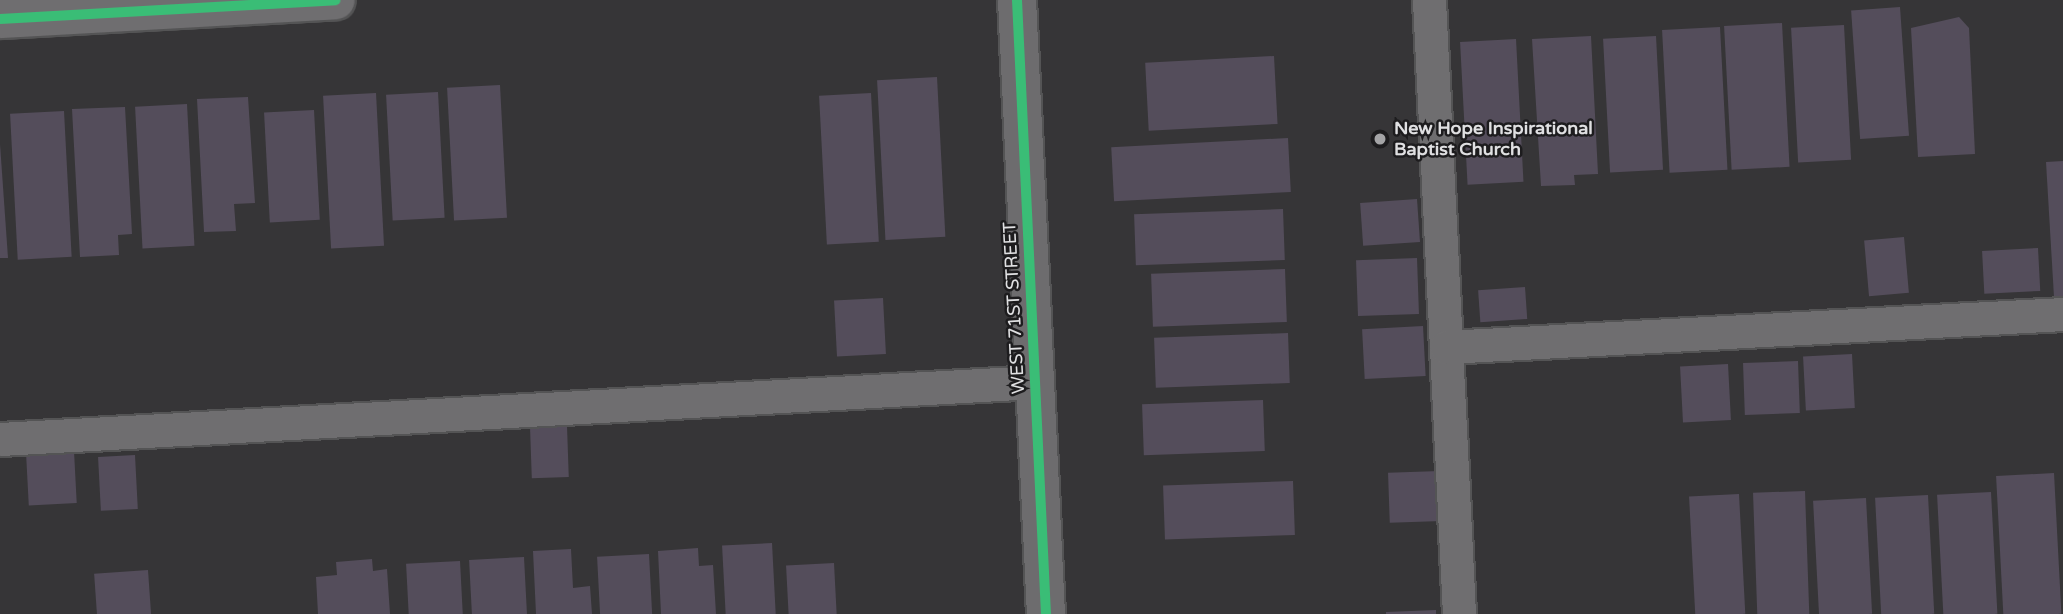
<!DOCTYPE html>
<html>
<head>
<meta charset="utf-8">
<style>
	body { margin:0 }
	#map { position:relative; width:2063px; height:614px; overflow:hidden; background:#363537; font-family:"Varela Round",sans-serif }
	div>[style] { position:absolute }
	[style*='--x'] { left:calc(var(--x)*1px); top:calc(var(--y)*1px); width:calc(var(--w)*1px); rotate:calc(var(--a)*1deg) }
	.building>* { inset:0; background:#544d5b; transform-origin:0 0 }
	.roads { filter:drop-shadow(2px 0 #545455) drop-shadow(-2px 0 #545455) drop-shadow(0 2px #545455) drop-shadow(0 -2px #545455) }
	.lane>* { height:33px; margin:-16.5px; padding:0 16.5px; transform-origin:16.5px; border-radius:16.5px; background:#6f6e70 }
	.street>* { height:38px; margin:-19px; padding:0 19px; transform-origin:19px; border-radius:19px; background:#6f6e70 }
	.secondary>* { height:38px; margin:-19px; padding:0 19px; transform-origin:19px; border-radius:19px; background:#6d6c6e }
	.cycleway>* { height:10px; margin:-5px; padding:0 5px; transform-origin:5px; border-radius:5px; background:#3abd76 }
	.dots>* { width:19px; height:19px; translate:-50% -50%; box-sizing:border-box; border:4px solid #1d1c1e; border-radius:50% }
	span { translate:-50% -50%; white-space:nowrap; text-align:center; line-height:1.15; -webkit-text-stroke:5px #1d1c1e; paint-order:stroke }
	.poi-label { font-size:18px; color:#e0e0e2; font-weight:700 }
	.left { translate:0 -50%; text-align:left }
	.street-label { font-size:18px; color:#e0e0e2 }
</style>
</head>
<body>
<div id="map">
	<div class="building">
		<div style="left:1900px;top:7px;width:129px;height:49px;rotate:86deg"></div>
		<div style="clip-path:polygon(1959px 17px,1969px 28px,1975px 154px,1918px 157px,1911px 28px)"></div>
		<div style="left:1782px;top:23px;width:144px;height:58px;rotate:87deg"></div>
		<div style="left:1844px;top:25px;width:135px;height:53px;rotate:87deg"></div>
		<div style="left:1720px;top:27px;width:143px;height:58px;rotate:87deg"></div>
		<div style="clip-path:polygon(1591px 36px,1598px 174px,1574px 175px,1575px 185px,1541px 186px,1532px 39px)"></div>
		<div style="left:1656px;top:36px;width:134px;height:53px;rotate:87deg"></div>
		<div style="left:1516px;top:39px;width:143px;height:56px;rotate:87deg"></div>
		<div style="left:1274px;top:56px;width:68px;height:129px;rotate:87deg"></div>
		<div style="left:937px;top:77px;width:160px;height:60px;rotate:87deg"></div>
		<div style="left:500px;top:85px;width:133px;height:53px;rotate:87deg"></div>
		<div style="left:438px;top:92px;width:126px;height:52px;rotate:87deg"></div>
		<div style="left:376px;top:93px;width:153px;height:53px;rotate:87deg"></div>
		<div style="left:871px;top:93px;width:149px;height:52px;rotate:87deg"></div>
		<div style="clip-path:polygon(248px 97px,255px 203px,234px 204px,236px 231px,204px 232px,197px 99px)"></div>
		<div style="left:187px;top:104px;width:142px;height:52px;rotate:87deg"></div>
		<div style="clip-path:polygon(125px 107px,132px 234px,118px 235px,119px 255px,80px 257px,72px 109px)"></div>
		<div style="left:314px;top:110px;width:110px;height:50px;rotate:87deg"></div>
		<div style="left:64px;top:111px;width:146px;height:54px;rotate:87deg"></div>
		<div style="left:1288px;top:138px;width:54px;height:177px;rotate:87deg"></div>
		<div style="clip-path:polygon(0 144px,8px 258px,0 258px)"></div>
		<div style="clip-path:polygon(2063px 161px,2063px 297px,2054px 297px,2046px 162px)"></div>
		<div style="left:1417px;top:199px;width:43px;height:57px;rotate:86deg"></div>
		<div style="left:1283px;top:209px;width:51px;height:149px;rotate:88deg"></div>
		<div style="left:1904px;top:237px;width:56px;height:40px;rotate:85deg"></div>
		<div style="left:2038px;top:248px;width:43px;height:56px;rotate:87deg"></div>
		<div style="left:1417px;top:258px;width:56px;height:61px;rotate:88deg"></div>
		<div style="left:1285px;top:269px;width:53px;height:134px;rotate:88deg"></div>
		<div style="left:1525px;top:287px;width:32px;height:47px;rotate:86deg"></div>
		<div style="left:883px;top:298px;width:56px;height:49px;rotate:87deg"></div>
		<div style="left:1423px;top:326px;width:50px;height:61px;rotate:87deg"></div>
		<div style="left:1288px;top:333px;width:50px;height:134px;rotate:88deg"></div>
		<div style="left:1852px;top:354px;width:54px;height:49px;rotate:87deg"></div>
		<div style="left:1798px;top:361px;width:52px;height:55px;rotate:88deg"></div>
		<div style="left:1728px;top:364px;width:56px;height:48px;rotate:87deg"></div>
		<div style="left:1263px;top:400px;width:51px;height:121px;rotate:88deg"></div>
		<div style="left:567px;top:426px;width:51px;height:37px;rotate:88deg"></div>
		<div style="left:74px;top:451px;width:52px;height:48px;rotate:87deg"></div>
		<div style="left:135px;top:455px;width:54px;height:37px;rotate:87deg"></div>
		<div style="left:1440px;top:471px;width:50px;height:52px;rotate:88deg"></div>
		<div style="left:2054px;top:473px;width:141px;height:58px;rotate:87deg"></div>
		<div style="left:1293px;top:481px;width:54px;height:130px;rotate:88deg"></div>
		<div style="left:1805px;top:491px;width:123px;height:52px;rotate:88deg"></div>
		<div style="left:1991px;top:492px;width:122px;height:54px;rotate:87deg"></div>
		<div style="left:1739px;top:494px;width:120px;height:50px;rotate:87deg"></div>
		<div style="left:1928px;top:495px;width:119px;height:53px;rotate:87deg"></div>
		<div style="left:1866px;top:498px;width:116px;height:53px;rotate:87deg"></div>
		<div style="left:772px;top:543px;width:71px;height:50px;rotate:87deg"></div>
		<div style="clip-path:polygon(698px 548px,699px 566px,713px 565px,716px 614px,661px 614px,658px 551px)"></div>
		<div style="clip-path:polygon(571px 549px,573px 588px,590px 586px,592px 614px,536px 614px,533px 551px)"></div>
		<div style="left:649px;top:554px;width:60px;height:52px;rotate:87deg"></div>
		<div style="left:524px;top:557px;width:57px;height:55px;rotate:87deg"></div>
		<div style="clip-path:polygon(372px 559px,373px 571px,387px 569px,390px 614px,318px 614px,316px 577px,337px 575px,336px 562px)"></div>
		<div style="left:460px;top:561px;width:53px;height:54px;rotate:87deg"></div>
		<div style="left:834px;top:563px;width:51px;height:48px;rotate:87deg"></div>
		<div style="left:148px;top:570px;width:44px;height:54px;rotate:86deg"></div>
		<div style="clip-path:polygon(1436px 610px,1436px 614px,1386px 614px,1386px 612px)"></div>
	</div>
	<div class="roads">
		<div class="lane">
			<div style="--x:1429;--y:0;--w:615;--a:87.2"></div>
			<div style="--x:1446;--y:347;--w:618;--a:-3.06"></div>
			<div style="--x:0;--y:439;--w:1037;--a:-3.15"></div>
		</div>
		<div class="street">
			<div style="--x:0;--y:19;--w:336;--a:-3.2"></div>
		</div>
		<div class="secondary">
			<div style="--x:1017;--y:0;--w:615;--a:87.3"></div>
		</div>
	</div>
	<div class="cycleway">
		<div style="--x:1017;--y:0;--w:615;--a:87.3"></div>
		<div style="--x:0;--y:19;--w:336;--a:-3.2"></div>
	</div>
	<div class="dots">
		<div style="left:1380px;top:139px;background:#a4a4a6"></div>
	</div>
	<div class="poi-label">
		<span class="left" style="left:1394px;top:139px">New Hope Inspirational<br>Baptist Church</span>
	</div>
	<div class="street-label">
		<span style="left:1014px;top:308px;rotate:-93deg">WEST 71ST STREET</span>
	</div>
</div>
</body>
</html>
